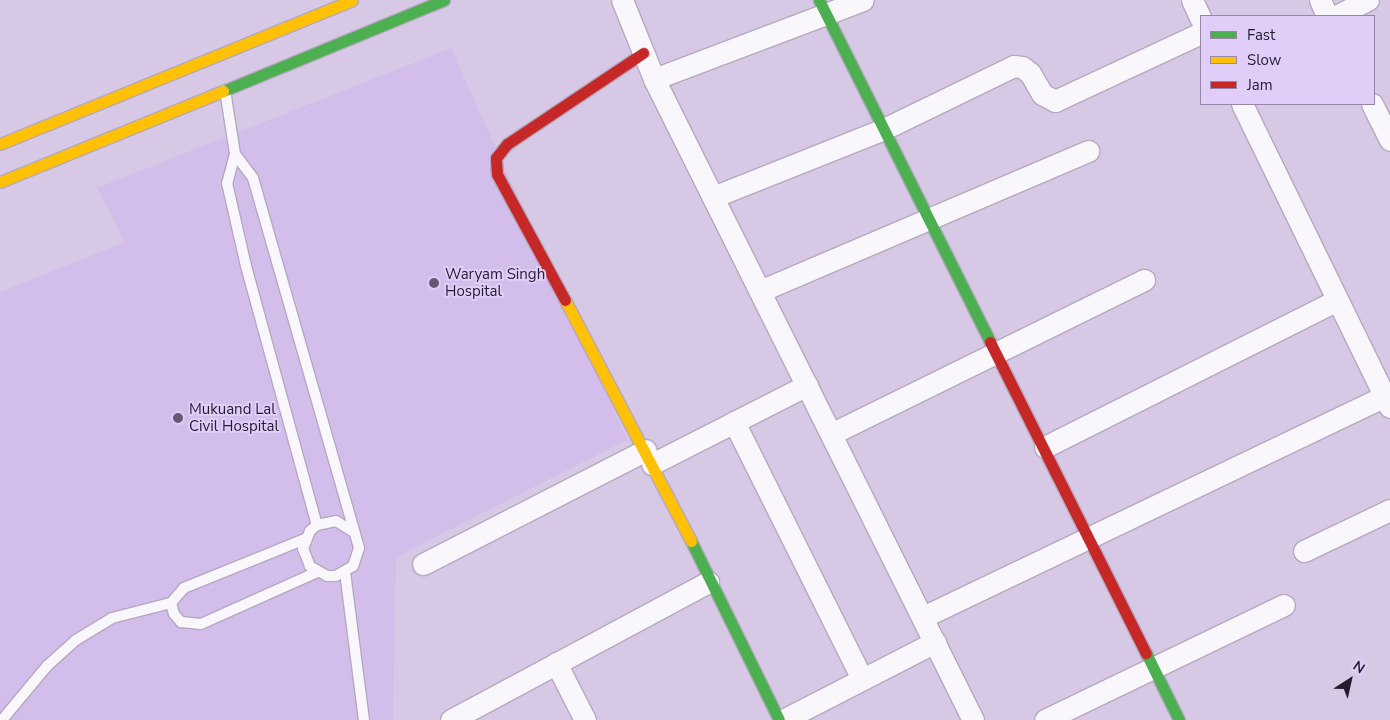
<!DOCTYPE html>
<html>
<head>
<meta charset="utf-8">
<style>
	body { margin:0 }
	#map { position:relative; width:1390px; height:720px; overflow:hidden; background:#d7c9e6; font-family:"Nunito Sans",sans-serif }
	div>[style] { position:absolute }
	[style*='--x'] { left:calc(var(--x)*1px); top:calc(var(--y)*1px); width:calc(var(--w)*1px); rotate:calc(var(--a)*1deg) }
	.built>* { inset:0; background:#d3bdeb }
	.roads { filter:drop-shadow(1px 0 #b4a8bf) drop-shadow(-1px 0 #b4a8bf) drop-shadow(0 1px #b4a8bf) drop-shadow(0 -1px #b4a8bf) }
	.lane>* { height:10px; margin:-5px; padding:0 5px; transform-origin:5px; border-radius:5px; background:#f9f7fb }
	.street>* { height:21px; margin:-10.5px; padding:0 10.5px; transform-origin:10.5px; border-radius:10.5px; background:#f9f7fb }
	.fast>* { height:11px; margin:-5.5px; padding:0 5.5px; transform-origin:5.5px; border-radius:5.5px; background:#4caf50 }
	.slow>* { height:11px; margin:-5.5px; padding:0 5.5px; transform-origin:5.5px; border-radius:5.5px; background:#ffc107 }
	.jam>* { height:11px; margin:-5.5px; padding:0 5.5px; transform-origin:5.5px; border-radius:5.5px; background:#c62828 }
	.dots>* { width:14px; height:14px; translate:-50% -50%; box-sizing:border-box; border:2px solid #e0cdf8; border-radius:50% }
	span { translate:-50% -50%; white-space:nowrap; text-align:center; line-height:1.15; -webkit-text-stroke:4px #e0cdf8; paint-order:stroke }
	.poi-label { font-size:15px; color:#261c30 }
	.left { translate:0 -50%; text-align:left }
	.legend { position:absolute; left:1200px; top:15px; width:175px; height:90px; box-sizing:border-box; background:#e0cdf8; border:1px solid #9686a8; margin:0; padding:6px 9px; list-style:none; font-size:15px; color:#261c30 }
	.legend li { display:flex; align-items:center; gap:10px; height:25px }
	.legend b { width:25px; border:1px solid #9686a8 }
	.north { position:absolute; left:1325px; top:655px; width:50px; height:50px; -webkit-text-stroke:4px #e0cdf8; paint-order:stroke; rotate:35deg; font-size:14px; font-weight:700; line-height:20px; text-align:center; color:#261c30 }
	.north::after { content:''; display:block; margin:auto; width:18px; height:22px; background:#261c30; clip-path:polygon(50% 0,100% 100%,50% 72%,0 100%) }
</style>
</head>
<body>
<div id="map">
	<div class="built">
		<div style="clip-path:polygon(451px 48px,627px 440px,396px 557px,393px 720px,0 720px,0 292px,125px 242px,97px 188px)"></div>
	</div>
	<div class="roads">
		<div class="lane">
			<div style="--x:225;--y:90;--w:65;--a:81.1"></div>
			<div style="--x:235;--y:154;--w:30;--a:105"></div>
			<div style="--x:227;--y:183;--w:85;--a:77.1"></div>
			<div style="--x:246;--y:266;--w:269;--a:74.7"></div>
			<div style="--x:235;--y:154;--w:30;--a:53"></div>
			<div style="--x:253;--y:178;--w:385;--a:74"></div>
			<div style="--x:359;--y:548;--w:19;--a:108"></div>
			<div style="--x:353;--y:566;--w:20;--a:150"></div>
			<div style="--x:336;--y:576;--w:9;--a:180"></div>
			<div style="--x:327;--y:576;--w:20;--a:-150"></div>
			<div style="--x:310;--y:566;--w:18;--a:-112"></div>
			<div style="--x:303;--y:549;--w:19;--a:-69"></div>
			<div style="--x:310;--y:531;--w:9;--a:-41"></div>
			<div style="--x:317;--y:525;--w:19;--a:-12"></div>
			<div style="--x:336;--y:521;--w:19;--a:32"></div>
			<div style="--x:305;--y:539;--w:131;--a:158"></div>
			<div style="--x:184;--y:588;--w:20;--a:131"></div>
			<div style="--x:171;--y:603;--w:11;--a:75"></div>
			<div style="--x:174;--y:614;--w:11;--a:49"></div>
			<div style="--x:181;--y:622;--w:20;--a:6"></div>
			<div style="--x:201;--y:624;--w:127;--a:-24.1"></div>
			<div style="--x:345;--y:572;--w:149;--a:82.7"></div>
			<div style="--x:2;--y:720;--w:70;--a:-50.2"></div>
			<div style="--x:47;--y:666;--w:39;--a:-42"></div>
			<div style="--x:76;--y:640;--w:42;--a:-31.4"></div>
			<div style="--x:112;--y:618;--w:61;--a:-14.3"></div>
		</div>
		<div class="street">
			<div style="--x:622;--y:0;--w:85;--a:67.9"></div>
			<div style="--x:654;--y:79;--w:716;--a:63.54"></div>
			<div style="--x:1192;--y:0;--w:21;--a:65"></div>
			<div style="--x:1320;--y:0;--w:17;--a:66"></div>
			<div style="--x:1336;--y:16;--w:36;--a:-27"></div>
			<div style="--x:654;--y:79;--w:223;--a:-20.7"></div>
			<div style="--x:1242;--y:104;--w:337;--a:64"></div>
			<div style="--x:1372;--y:104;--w:40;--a:63.4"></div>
			<div style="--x:713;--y:197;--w:184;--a:-21.7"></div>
			<div style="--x:884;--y:129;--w:144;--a:-25.9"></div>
			<div style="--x:1014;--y:66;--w:8;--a:7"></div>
			<div style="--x:1022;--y:67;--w:10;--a:37"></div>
			<div style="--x:1030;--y:73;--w:24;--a:60"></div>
			<div style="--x:1042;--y:94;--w:15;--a:28"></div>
			<div style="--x:1055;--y:101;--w:161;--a:-25"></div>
			<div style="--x:760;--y:291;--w:357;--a:-23.1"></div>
			<div style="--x:734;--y:422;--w:287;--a:63.5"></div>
			<div style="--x:831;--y:434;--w:349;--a:-26.2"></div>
			<div style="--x:1045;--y:447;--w:327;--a:-26.7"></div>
			<div style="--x:652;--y:464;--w:174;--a:-27"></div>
			<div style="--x:1304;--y:551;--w:95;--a:-25.5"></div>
			<div style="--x:423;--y:564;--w:250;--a:-27.1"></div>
			<div style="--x:923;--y:617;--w:512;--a:-25.56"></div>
			<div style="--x:556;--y:663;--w:64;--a:63"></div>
			<div style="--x:451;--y:720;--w:292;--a:-28.2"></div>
			<div style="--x:783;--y:720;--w:171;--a:-27.2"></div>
			<div style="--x:1045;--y:720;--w:265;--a:-25.7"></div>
		</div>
		<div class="fast">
			<div style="--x:819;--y:0;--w:382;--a:63.4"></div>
			<div style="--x:223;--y:91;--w:239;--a:-22.4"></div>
			<div style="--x:691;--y:541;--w:199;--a:63.8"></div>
			<div style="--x:1146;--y:653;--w:75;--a:63.8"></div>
		</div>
		<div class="slow">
			<div style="--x:0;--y:144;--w:380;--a:-22.2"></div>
			<div style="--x:0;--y:182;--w:241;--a:-22.2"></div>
			<div style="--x:565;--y:300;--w:272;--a:62.4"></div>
		</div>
		<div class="jam">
			<div style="--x:565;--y:300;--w:143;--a:-118.4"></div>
			<div style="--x:497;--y:174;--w:16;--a:-94"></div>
			<div style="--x:496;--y:158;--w:18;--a:-52"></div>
			<div style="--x:507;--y:144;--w:164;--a:-33.8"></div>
			<div style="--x:990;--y:342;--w:348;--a:63.4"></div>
		</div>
	</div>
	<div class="dots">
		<div style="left:434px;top:283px;background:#645970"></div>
		<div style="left:178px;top:418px;background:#645970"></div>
	</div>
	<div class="poi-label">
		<span class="left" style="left:445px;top:283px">Waryam Singh<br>Hospital</span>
		<span class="left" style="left:189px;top:418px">Mukuand Lal<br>Civil Hospital</span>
	</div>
	<ul class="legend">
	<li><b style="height:6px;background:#4caf50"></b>Fast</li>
	<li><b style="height:6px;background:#ffc107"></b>Slow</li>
	<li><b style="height:6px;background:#c62828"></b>Jam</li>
	</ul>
	<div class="north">N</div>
</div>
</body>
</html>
